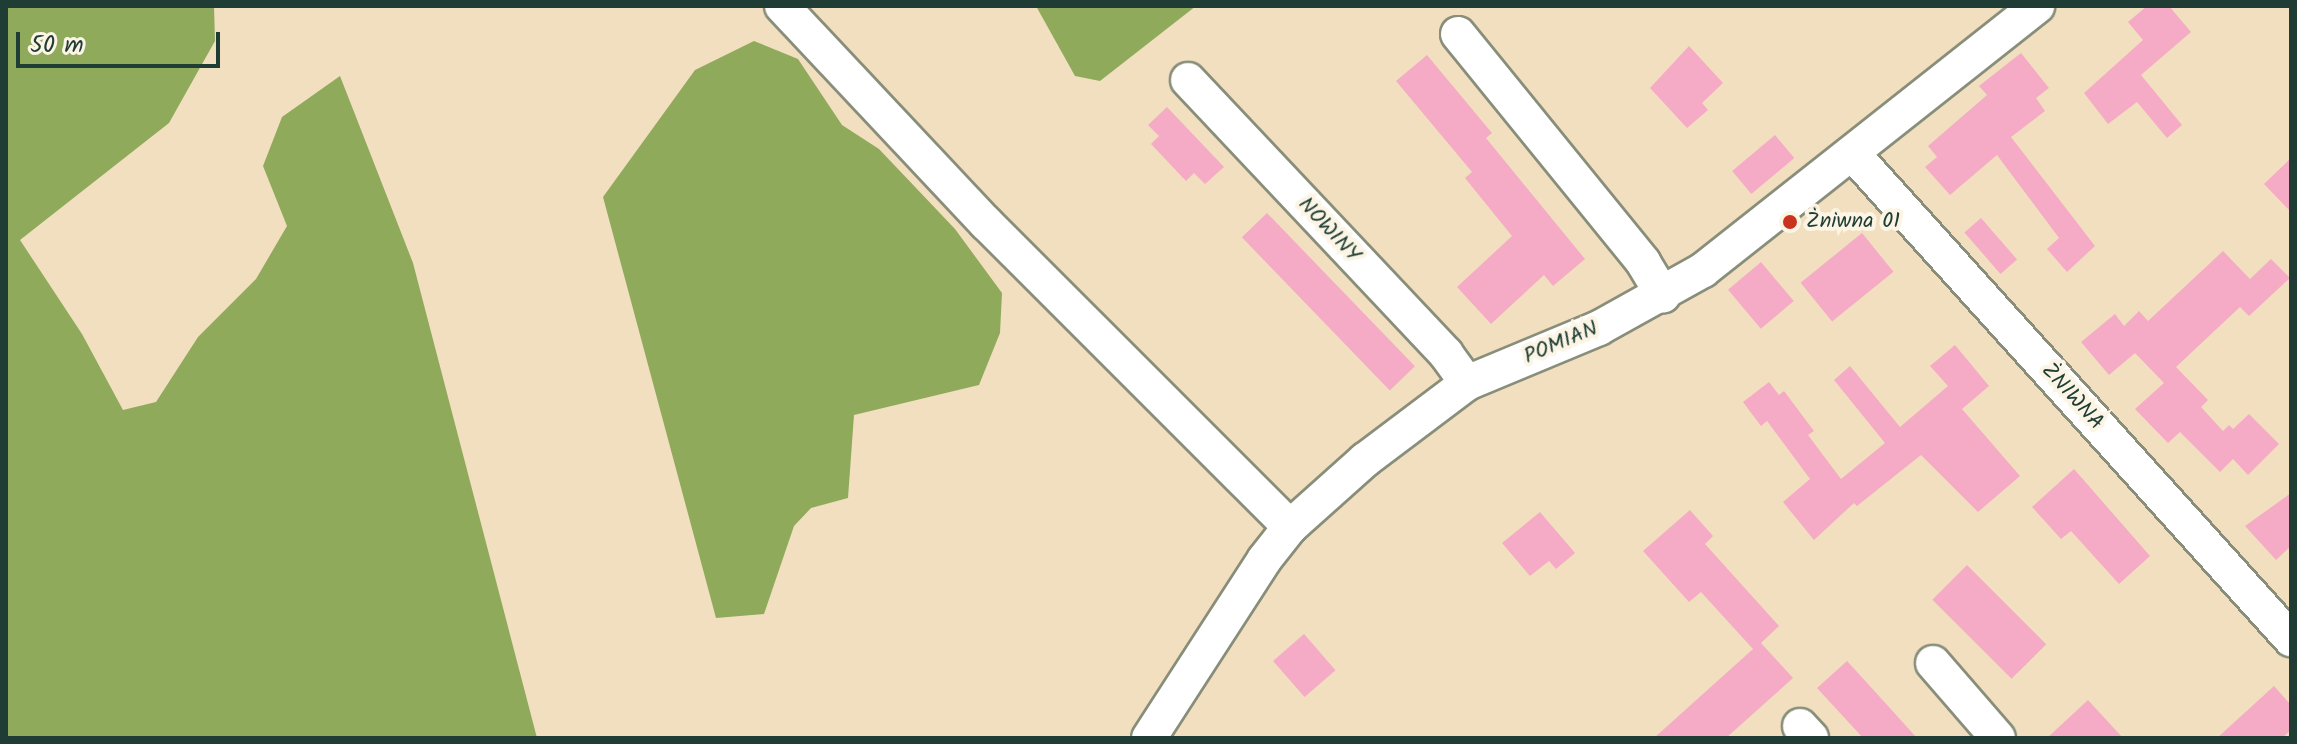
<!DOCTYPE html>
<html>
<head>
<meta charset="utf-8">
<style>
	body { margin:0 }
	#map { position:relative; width:2297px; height:744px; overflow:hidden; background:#f2dfc0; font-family:Kalam,sans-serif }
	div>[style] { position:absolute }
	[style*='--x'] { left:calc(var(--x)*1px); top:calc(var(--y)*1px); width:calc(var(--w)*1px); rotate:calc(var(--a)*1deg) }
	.forest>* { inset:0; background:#90aa5c }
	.building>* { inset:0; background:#f5abc5; transform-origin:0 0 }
	.roads { filter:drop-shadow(2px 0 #888e7a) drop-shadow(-2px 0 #888e7a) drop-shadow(0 2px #888e7a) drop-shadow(0 -2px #888e7a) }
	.minor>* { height:34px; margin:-17px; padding:0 17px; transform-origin:17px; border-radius:17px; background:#fff }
	.dots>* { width:22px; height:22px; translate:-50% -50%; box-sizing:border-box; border:4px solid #fcf5e5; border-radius:50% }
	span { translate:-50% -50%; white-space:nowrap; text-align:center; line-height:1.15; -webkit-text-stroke:8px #fcf5e5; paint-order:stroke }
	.poi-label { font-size:22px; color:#1f3d34 }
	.left { translate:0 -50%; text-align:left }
	.street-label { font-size:22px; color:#1f3d34 }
	.frame { position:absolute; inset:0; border:8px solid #1f3d34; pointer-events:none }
	.scale { position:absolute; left:16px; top:32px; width:204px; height:36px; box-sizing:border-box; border:4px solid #1f3d34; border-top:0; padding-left:10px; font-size:24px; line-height:28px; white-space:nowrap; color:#1f3d34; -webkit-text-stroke:6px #fcf5e5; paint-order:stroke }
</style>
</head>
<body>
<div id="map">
	<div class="forest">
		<div style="clip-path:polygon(6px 6px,214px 6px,215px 41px,169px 123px,20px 240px,82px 334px,123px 410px,156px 402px,198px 337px,256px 279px,287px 226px,263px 166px,282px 117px,340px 76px,413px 263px,537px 738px,6px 738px)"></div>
		<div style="clip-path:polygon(1036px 6px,1196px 6px,1100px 81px,1075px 76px)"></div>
		<div style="clip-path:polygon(754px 41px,798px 59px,842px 125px,879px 149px,955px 229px,1002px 293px,1000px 333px,979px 385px,854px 415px,848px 498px,811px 508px,794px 526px,764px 614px,716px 618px,603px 197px,695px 70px)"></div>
	</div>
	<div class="building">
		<div style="clip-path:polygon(2147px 6px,2169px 6px,2191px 32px,2141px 75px,2182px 125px,2167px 138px,2137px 102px,2108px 124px,2084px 93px,2143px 40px,2128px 22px)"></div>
		<div style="clip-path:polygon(1689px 46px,1723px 83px,1702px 103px,1708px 110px,1687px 128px,1650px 88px)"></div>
		<div style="clip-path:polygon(2021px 53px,2049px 88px,2036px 98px,2045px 111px,2011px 137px,2095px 246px,2067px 272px,2047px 249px,2059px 238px,1997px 155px,1950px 195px,1925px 167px,1937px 157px,1928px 146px,1987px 95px,1979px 86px)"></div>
		<div style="clip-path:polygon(1427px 55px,1492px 133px,1486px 138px,1585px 259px,1553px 286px,1544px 275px,1491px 324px,1457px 287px,1512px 236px,1465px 178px,1472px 172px,1396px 81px)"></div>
		<div style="clip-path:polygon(1167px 107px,1224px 167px,1205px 184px,1194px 173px,1186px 181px,1151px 144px,1159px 136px,1148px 125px)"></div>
		<div style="left:1775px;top:135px;width:30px;height:56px;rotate:50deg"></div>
		<div style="clip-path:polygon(2291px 158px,2291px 212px,2264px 184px)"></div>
		<div style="left:1267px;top:213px;width:213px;height:35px;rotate:46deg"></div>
		<div style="left:1981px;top:218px;width:55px;height:22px;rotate:49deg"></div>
		<div style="left:1862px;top:233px;width:50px;height:79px;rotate:51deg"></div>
		<div style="clip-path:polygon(2223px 251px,2250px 279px,2271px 259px,2290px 278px,2249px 316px,2240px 307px,2176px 367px,2208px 400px,2201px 407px,2223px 431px,2229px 425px,2233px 429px,2249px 414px,2279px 444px,2248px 475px,2233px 459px,2220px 472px,2180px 432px,2168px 443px,2135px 409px,2164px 383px,2135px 353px,2109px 375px,2081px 342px,2115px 314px,2124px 326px,2139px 311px,2148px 321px)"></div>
		<div style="left:1761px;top:262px;width:51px;height:43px;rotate:50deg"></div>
		<div style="clip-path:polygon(1955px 345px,1989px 386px,1962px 409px,2020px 476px,1978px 512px,1921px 455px,1857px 506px,1854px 503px,1814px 540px,1783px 502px,1810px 479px,1767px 421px,1761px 426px,1743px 402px,1769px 382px,1779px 395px,1784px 391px,1814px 431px,1808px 435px,1841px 479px,1885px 443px,1834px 380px,1850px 366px,1900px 427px,1948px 386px,1930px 366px)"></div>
		<div style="clip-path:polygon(2074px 469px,2150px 556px,2119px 584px,2071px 531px,2061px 539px,2032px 507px)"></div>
		<div style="clip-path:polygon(2291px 493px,2291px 546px,2276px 560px,2245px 526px)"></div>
		<div style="clip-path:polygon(1690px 510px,1713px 536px,1705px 544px,1779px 626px,1761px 643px,1793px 678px,1726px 738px,1654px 738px,1753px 649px,1701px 592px,1689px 602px,1643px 551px)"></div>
		<div style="clip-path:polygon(1540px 512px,1575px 553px,1556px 569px,1549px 561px,1530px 576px,1502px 543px)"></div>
		<div style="left:1967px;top:565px;width:112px;height:49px;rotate:45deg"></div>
		<div style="left:1304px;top:634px;width:48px;height:41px;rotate:49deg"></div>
		<div style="clip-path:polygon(1847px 661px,1869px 685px,1917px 738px,1863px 738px,1817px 688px)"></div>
		<div style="clip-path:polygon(2274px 686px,2291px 705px,2291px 730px,2282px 738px,2217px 738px)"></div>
		<div style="clip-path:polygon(2088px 700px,2123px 738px,2047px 738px)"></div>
	</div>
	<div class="roads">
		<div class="minor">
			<div style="--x:782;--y:6;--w:298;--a:46.8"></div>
			<div style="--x:986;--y:223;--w:430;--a:45"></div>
			<div style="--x:1458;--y:34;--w:294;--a:50.9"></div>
			<div style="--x:1643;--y:262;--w:39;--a:59"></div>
			<div style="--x:1188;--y:80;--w:376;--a:46.7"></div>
			<div style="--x:1446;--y:354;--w:36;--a:54"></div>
			<div style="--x:1853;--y:154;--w:654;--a:47.92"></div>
			<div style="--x:1933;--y:663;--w:99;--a:49.1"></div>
			<div style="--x:1800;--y:726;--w:16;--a:47"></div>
			<div style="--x:1149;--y:738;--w:212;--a:-57.1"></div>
			<div style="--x:1264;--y:560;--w:42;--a:-51.8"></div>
			<div style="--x:1290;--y:527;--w:101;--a:-41.8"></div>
			<div style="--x:1365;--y:460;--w:128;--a:-37"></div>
			<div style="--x:1467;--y:383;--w:143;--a:-22.6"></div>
			<div style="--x:1599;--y:328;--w:119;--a:-29.1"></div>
			<div style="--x:1703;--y:270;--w:426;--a:-38.3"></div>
		</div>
	</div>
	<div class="dots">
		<div style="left:1790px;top:222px;background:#c8321e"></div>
	</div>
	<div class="poi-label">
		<span class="left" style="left:1806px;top:222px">Żniwna 01</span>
	</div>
	<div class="street-label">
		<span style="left:1329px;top:230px;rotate:47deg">NOWINY</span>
		<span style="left:1561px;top:343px;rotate:-23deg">POMIAN</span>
		<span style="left:2072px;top:397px;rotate:48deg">ŻNIWNA</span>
	</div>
	<div class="frame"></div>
	<div class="scale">50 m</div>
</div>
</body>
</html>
